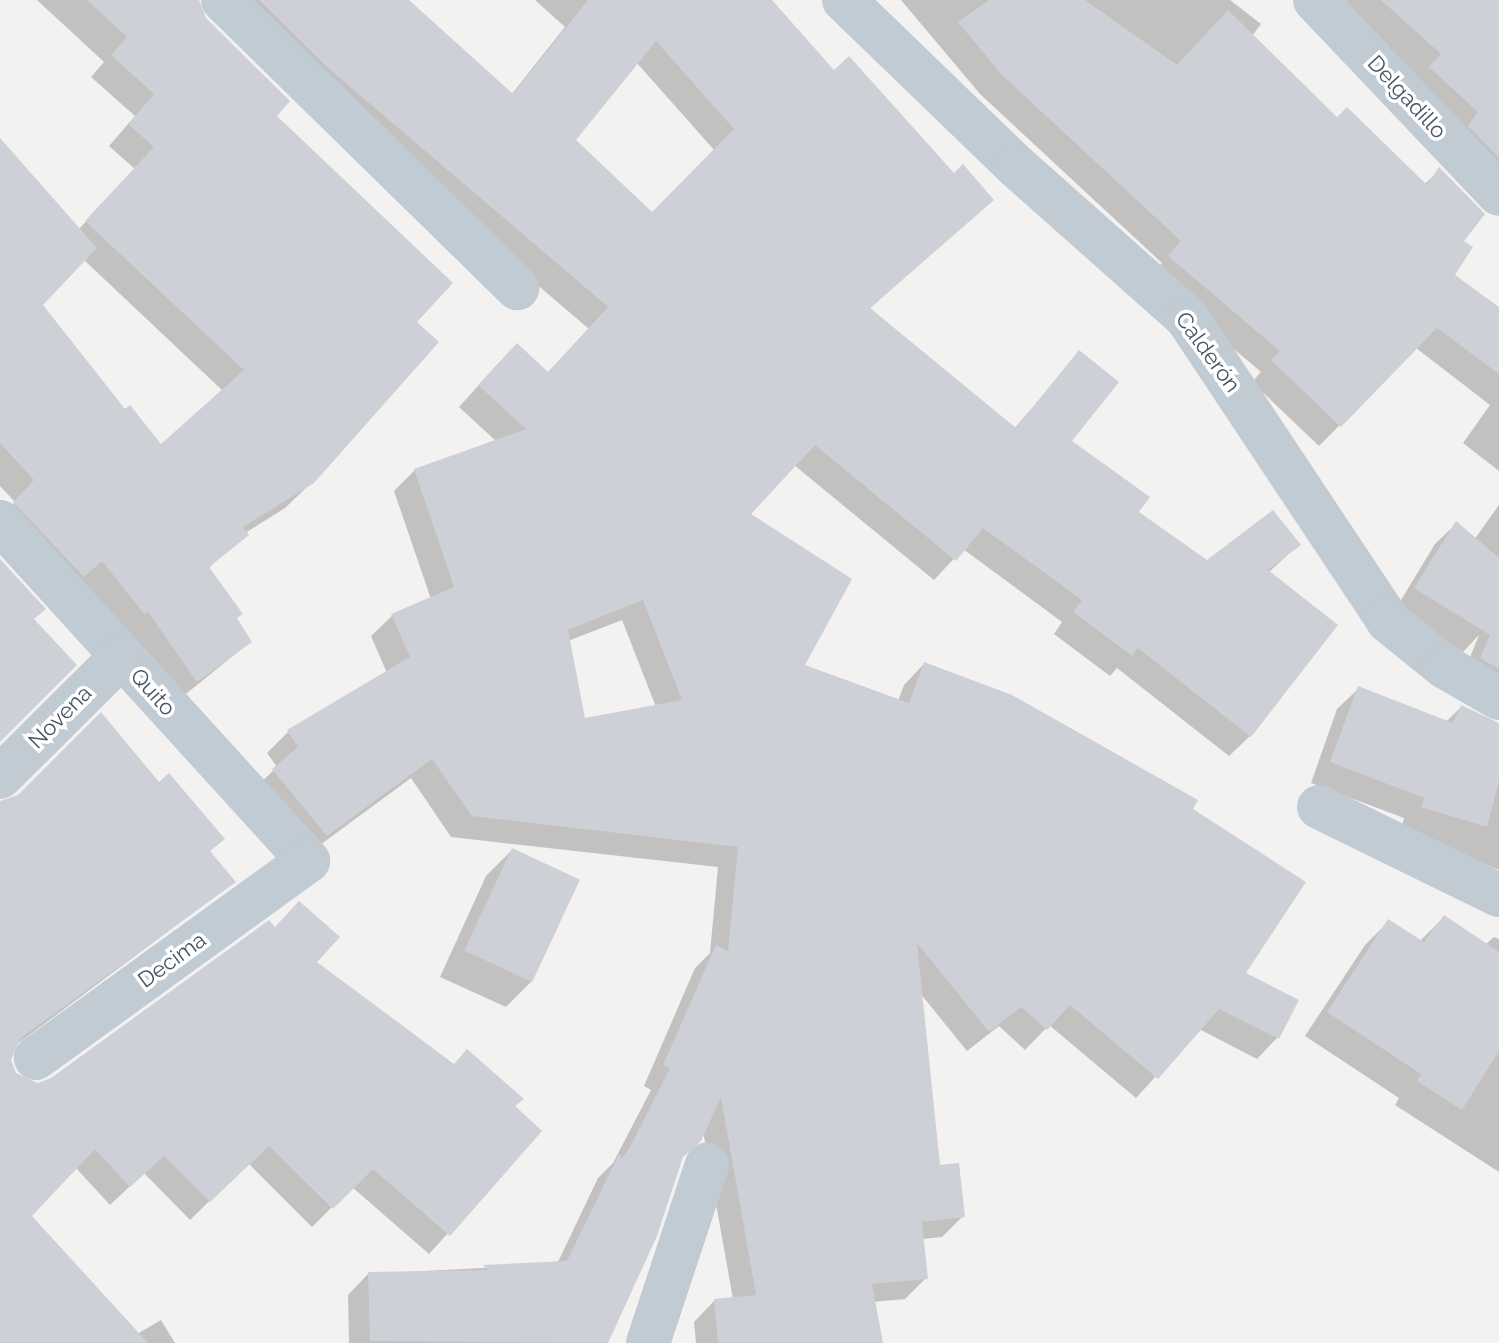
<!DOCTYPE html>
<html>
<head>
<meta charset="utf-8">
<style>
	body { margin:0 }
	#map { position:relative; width:1499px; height:1343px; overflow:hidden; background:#f4f1f1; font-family:Raleway,sans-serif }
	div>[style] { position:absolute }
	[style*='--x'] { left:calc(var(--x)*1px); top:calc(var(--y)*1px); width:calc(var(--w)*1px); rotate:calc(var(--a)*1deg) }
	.shadow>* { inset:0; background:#0003 }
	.building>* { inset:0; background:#cdd0d6; transform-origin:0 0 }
	.minor>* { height:44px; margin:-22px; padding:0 22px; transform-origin:22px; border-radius:22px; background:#c0cbd4 }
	span { translate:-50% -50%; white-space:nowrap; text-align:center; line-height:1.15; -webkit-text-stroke:7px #fff; paint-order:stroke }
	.street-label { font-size:22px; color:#475461 }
</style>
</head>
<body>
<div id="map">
	<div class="shadow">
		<div style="clip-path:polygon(evenodd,37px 0,198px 0,203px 18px,415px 322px,307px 487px,285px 508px,245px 533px,208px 569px,250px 642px,176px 702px,0 517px,15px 502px,0 486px,0 159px,78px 230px,135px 169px,109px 146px,135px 116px,91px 77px,104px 62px,37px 0,84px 260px,223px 391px,160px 447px,125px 412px,40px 305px,84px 260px)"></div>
		<div style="clip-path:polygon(evenodd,215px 0,406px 0,511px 95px,565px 27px,535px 0,769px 0,834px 73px,954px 175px,992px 200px,868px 310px,1014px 429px,1079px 353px,1069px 441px,1136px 512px,1208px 562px,1298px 545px,1268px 573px,1250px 736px,1229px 756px,1117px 668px,1110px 676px,1054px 634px,1062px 622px,963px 549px,934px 580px,794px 465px,748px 514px,803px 666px,898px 701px,904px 685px,924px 664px,1190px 809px,1243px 974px,1277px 1038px,1257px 1059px,1199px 1029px,1136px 1098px,1049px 1025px,1025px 1050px,999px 1026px,967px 1051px,920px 993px,939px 1167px,963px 1216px,942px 1237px,922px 1239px,926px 1278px,905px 1299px,873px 1302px,881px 1343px,696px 1343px,694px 1322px,714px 1301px,733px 1299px,703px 1131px,681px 1158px,655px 1236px,606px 1343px,349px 1343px,348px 1295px,368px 1274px,557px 1264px,598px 1178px,613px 1163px,651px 1090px,644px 1086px,695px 968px,710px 953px,718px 867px,451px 837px,411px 778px,305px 856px,252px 791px,277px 767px,267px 753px,288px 732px,387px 673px,371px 636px,392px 616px,431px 599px,394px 491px,415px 470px,497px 442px,459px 407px,496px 366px,547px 374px,589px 329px,306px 87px,215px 0,636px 62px,715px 151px,652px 215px,574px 140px,636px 62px,215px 0,622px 620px,656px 707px,584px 720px,568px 641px,622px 620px)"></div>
		<div style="clip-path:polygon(901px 0,1230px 0,1261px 24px,1252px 36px,1337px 120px,1424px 185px,1439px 170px,1461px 242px,1452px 276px,1499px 310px,1499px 471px,1463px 443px,1490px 405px,1416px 348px,1319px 446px,1252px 382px,1261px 372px,1149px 277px,1162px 263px,980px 94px)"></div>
		<div style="clip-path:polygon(1338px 0,1499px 0,1499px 197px)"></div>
		<div style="clip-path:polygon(1499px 505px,1499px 705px,1461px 680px,1479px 635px,1463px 652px,1395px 610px,1435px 544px,1456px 524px,1474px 540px)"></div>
		<div style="clip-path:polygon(1358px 689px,1446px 722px,1461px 707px,1499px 725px,1499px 870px,1401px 829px,1404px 818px,1311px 783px,1337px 709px)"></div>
		<div style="clip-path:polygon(0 802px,208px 852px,234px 882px,16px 1045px,9px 1060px,15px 1075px,38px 1085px,314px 962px,540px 1132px,429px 1254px,352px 1187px,312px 1227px,248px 1163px,190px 1220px,144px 1173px,110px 1205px,75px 1167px,29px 1216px,137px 1334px,161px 1320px,175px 1343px,0 1343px)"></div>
		<div style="clip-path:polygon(512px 850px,532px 981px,506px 1007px,440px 977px,486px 876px)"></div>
		<div style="clip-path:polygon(1444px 917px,1485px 945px,1494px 937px,1499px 939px,1499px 1172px,1395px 1105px,1399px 1098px,1305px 1036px,1365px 945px,1388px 922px,1420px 941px)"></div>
	</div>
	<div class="building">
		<div style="clip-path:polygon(87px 0,199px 0,206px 18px,290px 101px,277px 116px,453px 283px,417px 322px,439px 342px,314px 483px,243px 527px,249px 535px,209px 567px,243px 614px,237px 618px,252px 642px,197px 682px,148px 612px,145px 615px,102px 561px,84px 577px,13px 502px,34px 480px,0 443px,0 138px,97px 248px,43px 305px,125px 409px,130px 405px,161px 444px,244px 370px,85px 221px,154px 147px,128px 124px,154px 94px,111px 55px,127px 37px)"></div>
		<div style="clip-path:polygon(evenodd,259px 0,409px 0,513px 94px,588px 0,772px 0,834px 70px,849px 56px,954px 173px,963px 164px,994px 200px,870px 308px,1016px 428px,1079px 350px,1119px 382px,1072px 441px,1150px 497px,1139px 512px,1207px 560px,1273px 510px,1301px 545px,1268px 570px,1338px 625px,1251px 737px,1138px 648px,1132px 656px,1073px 612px,1082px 600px,983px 528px,956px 561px,815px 445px,751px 514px,852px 579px,805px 665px,909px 703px,924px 662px,1012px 695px,1198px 800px,1193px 809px,1306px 882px,1246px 973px,1299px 1000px,1279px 1039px,1219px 1009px,1158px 1079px,1070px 1005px,1047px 1030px,1021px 1007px,989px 1032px,917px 943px,940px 1165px,959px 1163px,965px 1217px,922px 1222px,928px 1279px,872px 1284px,883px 1343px,718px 1343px,714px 1299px,756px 1295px,721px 1097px,701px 1141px,683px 1157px,657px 1236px,608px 1343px,370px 1341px,368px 1272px,488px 1270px,483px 1265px,567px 1261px,619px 1154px,622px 1158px,629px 1149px,670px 1068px,663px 1065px,716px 945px,728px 951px,738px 847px,472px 816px,432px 759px,327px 836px,272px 769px,298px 747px,287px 730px,410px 657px,391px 614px,454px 587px,414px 469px,526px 429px,478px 385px,517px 343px,548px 372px,608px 307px,326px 66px,259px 0,656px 41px,734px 129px,652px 212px,576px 140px,656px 41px,259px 0,643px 600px,682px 700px,585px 718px,568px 630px,643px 600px)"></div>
		<div style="clip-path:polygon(989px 0,1085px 0,1177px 65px,1228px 10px,1337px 117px,1347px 107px,1427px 185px,1439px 167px,1485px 214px,1464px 241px,1473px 247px,1455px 275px,1499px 307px,1499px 374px,1437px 328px,1341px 427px,1271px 360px,1280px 351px,1168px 256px,1181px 241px,1001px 74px,958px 22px)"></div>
		<div style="clip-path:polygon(1381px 0,1499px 0,1499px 158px,1468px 126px,1478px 112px,1429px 67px,1441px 54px)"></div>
		<div style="clip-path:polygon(1456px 521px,1499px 558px,1499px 669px,1480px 658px,1490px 635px,1414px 588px)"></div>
		<div style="clip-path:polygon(0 559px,46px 609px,34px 619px,77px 665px,0 742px)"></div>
		<div style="clip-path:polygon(1358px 686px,1453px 723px,1461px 705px,1499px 723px,1499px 781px,1487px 827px,1421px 807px,1424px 798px,1330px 762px)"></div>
		<div style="clip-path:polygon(101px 712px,159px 782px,169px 773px,225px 839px,210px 851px,236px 882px,21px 1038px,11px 1060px,16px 1073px,38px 1083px,51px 1078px,269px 920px,275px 927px,299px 901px,340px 937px,317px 962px,454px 1064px,467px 1049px,524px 1099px,515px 1106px,542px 1131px,450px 1236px,373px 1169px,333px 1209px,269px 1146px,210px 1202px,164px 1156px,130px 1187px,95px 1149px,32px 1216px,148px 1343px,0 1343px,0 801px,18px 795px)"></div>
		<div style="left:512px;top:848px;width:75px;height:113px;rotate:25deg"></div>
		<div style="clip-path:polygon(1444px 915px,1499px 952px,1499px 1051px,1462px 1110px,1417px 1081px,1421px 1074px,1327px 1012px,1388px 919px,1424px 942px)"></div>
	</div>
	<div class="minor">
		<div style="--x:223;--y:0;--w:412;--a:44.4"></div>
		<div style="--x:844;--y:0;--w:239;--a:44"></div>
		<div style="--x:1016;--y:166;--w:229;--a:41.6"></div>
		<div style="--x:1187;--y:318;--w:364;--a:56.4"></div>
		<div style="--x:1388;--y:621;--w:73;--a:38.9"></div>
		<div style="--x:1445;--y:667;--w:62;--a:29.9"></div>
		<div style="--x:1315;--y:0;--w:267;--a:46.5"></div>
		<div style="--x:0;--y:522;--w:458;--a:47.7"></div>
		<div style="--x:308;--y:861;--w:336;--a:144.1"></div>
		<div style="--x:0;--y:777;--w:170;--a:-44.8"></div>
		<div style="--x:1319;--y:807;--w:200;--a:26.1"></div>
		<div style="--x:648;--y:1343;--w:188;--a:-71.7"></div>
	</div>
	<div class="street-label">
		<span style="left:1407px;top:97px;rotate:47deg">Delgadillo</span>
		<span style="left:1208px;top:352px;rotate:54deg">Calderón</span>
		<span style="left:153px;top:692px;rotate:48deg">Quito</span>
		<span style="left:60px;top:717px;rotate:-45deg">Novena</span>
		<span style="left:172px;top:960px;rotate:-36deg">Decima</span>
	</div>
</div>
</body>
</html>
